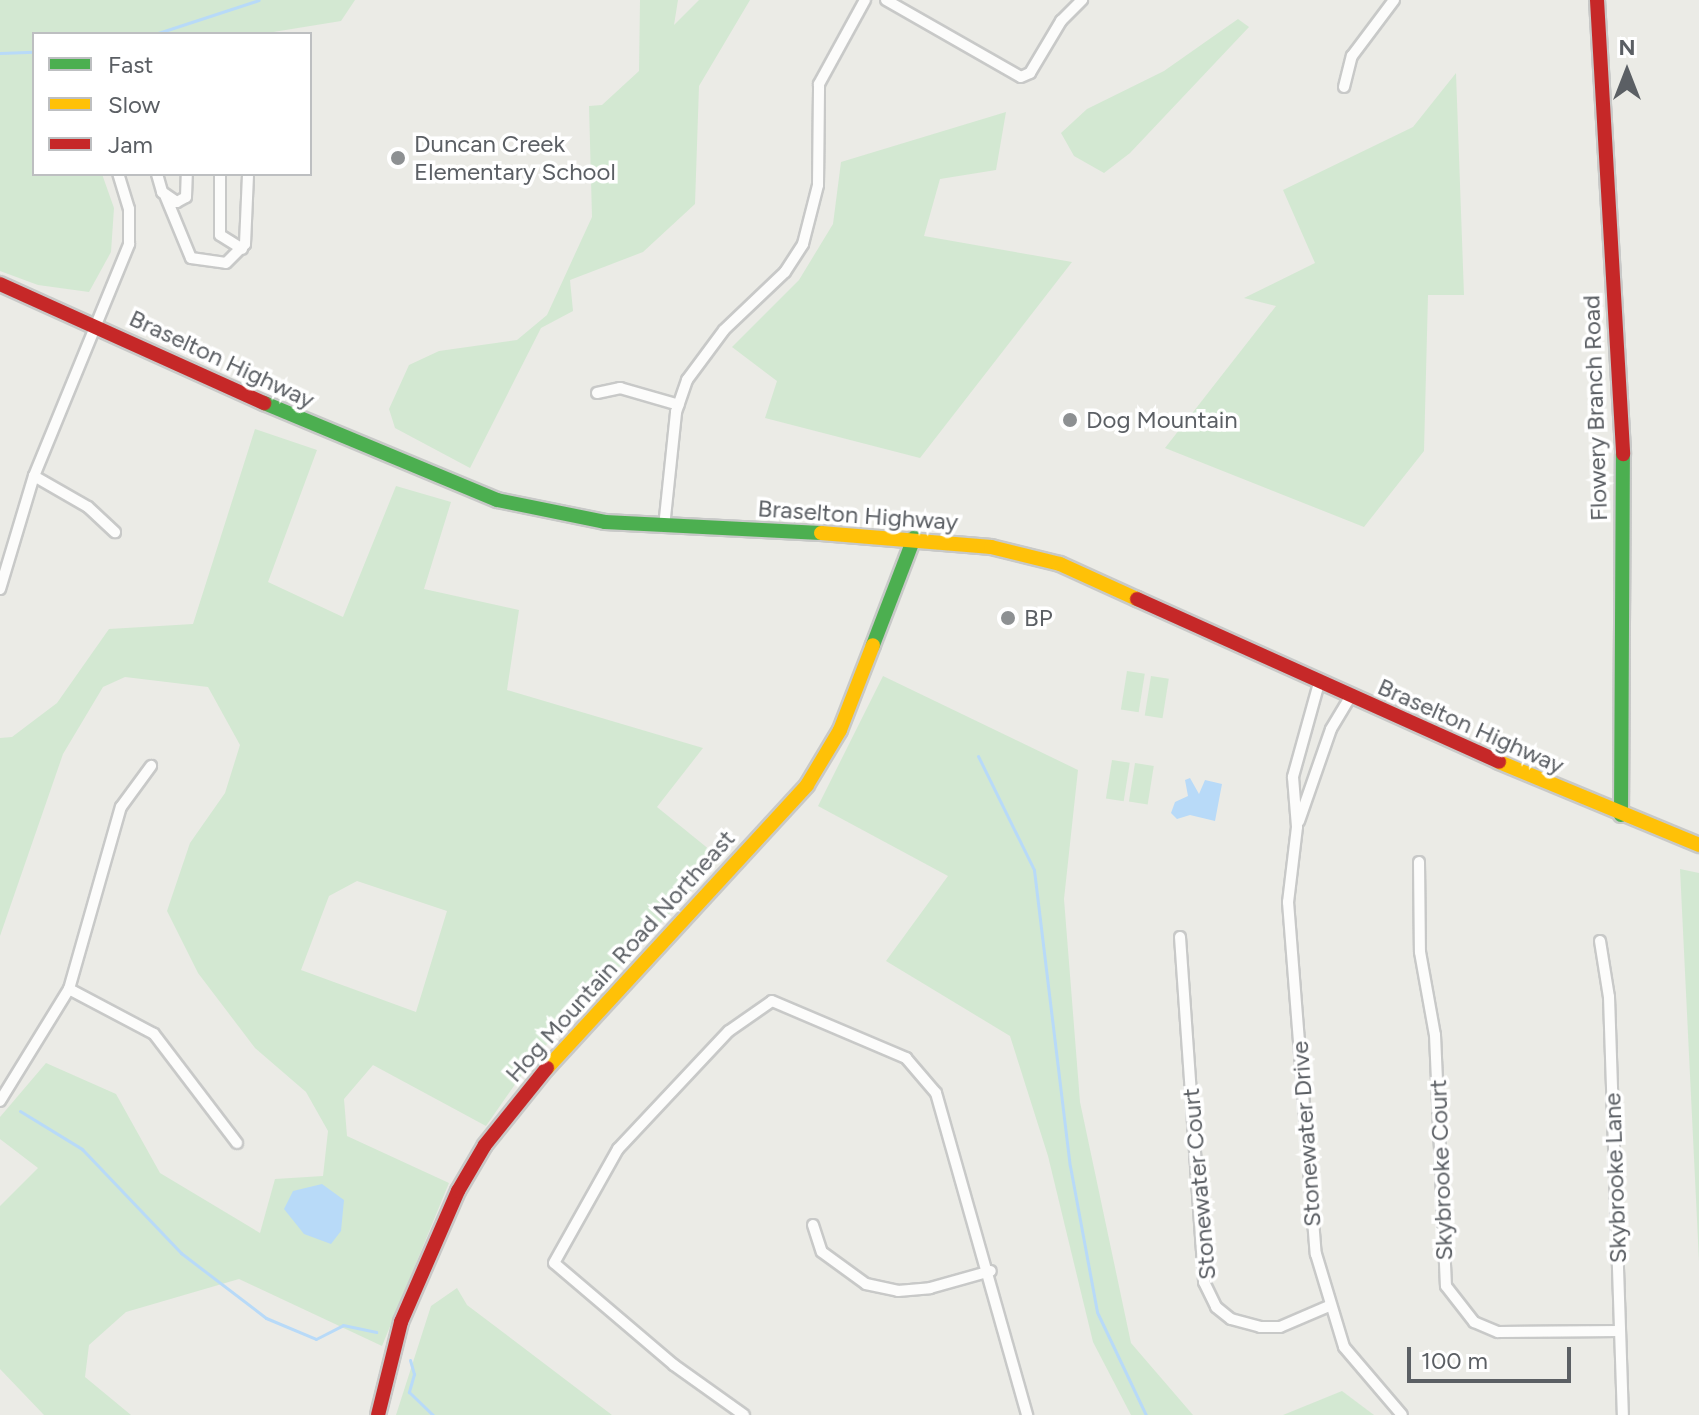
<!DOCTYPE html>
<html>
<head>
<meta charset="utf-8">
<style>
	body { margin:0 }
	#map { position:relative; width:1699px; height:1415px; overflow:hidden; background:#ebebe6; font-family:Figtree,sans-serif }
	div>[style] { position:absolute }
	[style*='--x'] { left:calc(var(--x)*1px); top:calc(var(--y)*1px); width:calc(var(--w)*1px); rotate:calc(var(--a)*1deg) }
	.green>* { inset:0; background:#d3e8d2; transform-origin:0 0 }
	.water>* { inset:0; background:#b8daf8 }
	.stream>* { height:3px; margin:-1.5px; padding:0 1.5px; transform-origin:1.5px; border-radius:1.5px; background:#b8daf8 }
	.roads { filter:drop-shadow(2px 0 #c8c9c8) drop-shadow(-2px 0 #c8c9c8) drop-shadow(0 2px #c8c9c8) drop-shadow(0 -2px #c8c9c8) }
	.street>* { height:10px; margin:-5px; padding:0 5px; transform-origin:5px; border-radius:5px; background:#fcfcfb }
	.fast>* { height:14px; margin:-7px; padding:0 7px; transform-origin:7px; border-radius:7px; background:#4caf50 }
	.slow>* { height:14px; margin:-7px; padding:0 7px; transform-origin:7px; border-radius:7px; background:#ffc107 }
	.jam>* { height:14px; margin:-7px; padding:0 7px; transform-origin:7px; border-radius:7px; background:#c62828 }
	.dots>* { width:22px; height:22px; translate:-50% -50%; box-sizing:border-box; border:4px solid #fff; border-radius:50% }
	span { translate:-50% -50%; white-space:nowrap; text-align:center; line-height:1.15; -webkit-text-stroke:7px #fff; paint-order:stroke }
	.poi-label { font-size:24px; color:#5b5f64 }
	.left { translate:0 -50%; text-align:left }
	.street-label { font-size:24px; color:#5b5f64 }
	.legend { position:absolute; left:32px; top:32px; width:280px; height:144px; box-sizing:border-box; background:#fff; border:2px solid #bdbfc1; margin:0; padding:10px 14px; list-style:none; font-size:24px; color:#5b5f64 }
	.legend li { display:flex; align-items:center; gap:16px; height:40px }
	.legend b { width:40px; border:2px solid #bdbfc1 }
	.north { position:absolute; left:1587px; top:32px; width:80px; height:80px; -webkit-text-stroke:6px #fff; paint-order:stroke; rotate:0deg; font-size:22px; font-weight:700; line-height:32px; text-align:center; color:#5b5f64 }
	.north::after { content:''; display:block; margin:auto; width:28px; height:36px; background:#5b5f64; clip-path:polygon(50% 0,100% 100%,50% 72%,0 100%) }
	.scale { position:absolute; left:1407px; top:1347px; width:164px; height:36px; box-sizing:border-box; border:4px solid #5b5f64; border-top:0; padding-left:10px; font-size:24px; line-height:28px; white-space:nowrap; color:#5b5f64; -webkit-text-stroke:6px #fff; paint-order:stroke }
</style>
</head>
<body>
<div id="map">
	<div class="green">
		<div style="clip-path:polygon(0 0,355px 0,341px 21px,261px 34px,34px 34px,34px 174px,102px 174px,114px 208px,111px 252px,89px 292px,38px 285px,0 271px)"></div>
		<div style="clip-path:polygon(640px 0,678px 0,674px 25px,699px 0,750px 0,699px 86px,695px 204px,643px 252px,570px 280px,573px 311px,541px 328px,470px 468px,395px 428px,389px 409px,409px 365px,439px 351px,517px 340px,547px 315px,592px 217px,589px 106px,602px 105px,639px 71px)"></div>
		<div style="clip-path:polygon(1238px 19px,1249px 27px,1130px 153px,1104px 173px,1074px 156px,1061px 133px,1087px 109px,1164px 71px)"></div>
		<div style="clip-path:polygon(1456px 73px,1464px 295px,1428px 295px,1424px 451px,1364px 527px,1165px 448px,1276px 306px,1244px 298px,1315px 263px,1283px 190px,1413px 127px)"></div>
		<div style="clip-path:polygon(1006px 112px,996px 170px,940px 179px,924px 236px,1072px 262px,920px 458px,765px 418px,777px 381px,732px 347px,799px 280px,833px 224px,841px 162px)"></div>
		<div style="clip-path:polygon(evenodd,255px 429px,317px 450px,268px 582px,343px 617px,396px 486px,451px 502px,424px 589px,519px 610px,507px 690px,703px 748px,657px 807px,721px 859px,532px 1060px,486px 1126px,373px 1065px,344px 1099px,347px 1136px,449px 1183px,382px 1346px,239px 1279px,126px 1312px,89px 1345px,85px 1377px,131px 1415px,44px 1415px,0 1369px,0 1206px,38px 1168px,0 1139px,0 1117px,46px 1063px,116px 1094px,160px 1173px,260px 1233px,275px 1179px,323px 1176px,328px 1131px,306px 1092px,255px 1048px,198px 973px,167px 911px,190px 843px,225px 793px,240px 745px,208px 687px,125px 677px,103px 687px,63px 754px,0 936px,0 738px,12px 737px,57px 703px,109px 629px,193px 624px,255px 429px,357px 881px,447px 911px,416px 1012px,301px 970px,329px 896px,357px 881px)"></div>
		<div style="left:1127px;top:671px;width:18px;height:39px;rotate:9deg"></div>
		<div style="clip-path:polygon(883px 676px,1078px 770px,1064px 899px,1080px 1102px,1131px 1343px,1193px 1415px,1131px 1415px,1093px 1342px,1048px 1156px,1010px 1036px,886px 961px,948px 876px,818px 806px)"></div>
		<div style="left:1151px;top:676px;width:18px;height:40px;rotate:9deg"></div>
		<div style="left:1112px;top:760px;width:18px;height:39px;rotate:9deg"></div>
		<div style="left:1135px;top:763px;width:19px;height:39px;rotate:9deg"></div>
		<div style="clip-path:polygon(1680px 869px,1699px 873px,1699px 1261px)"></div>
		<div style="clip-path:polygon(457px 1288px,467px 1305px,612px 1415px,396px 1415px,431px 1306px)"></div>
		<div style="clip-path:polygon(1342px 1391px,1374px 1415px,1283px 1415px)"></div>
	</div>
	<div class="water">
		<div style="clip-path:polygon(1190px 778px,1199px 794px,1205px 780px,1222px 784px,1215px 821px,1190px 815px,1177px 819px,1171px 813px,1175px 802px,1188px 796px,1185px 780px)"></div>
		<div style="clip-path:polygon(322px 1184px,344px 1200px,341px 1231px,331px 1244px,304px 1234px,284px 1209px,293px 1191px)"></div>
	</div>
	<div class="stream">
		<div style="--x:155;--y:34;--w:109;--a:-18.1"></div>
		<div style="--x:0;--y:53;--w:34;--a:-2"></div>
		<div style="--x:978;--y:756;--w:127;--a:63.8"></div>
		<div style="--x:1034;--y:870;--w:298;--a:83.1"></div>
		<div style="--x:1070;--y:1166;--w:148;--a:79.5"></div>
		<div style="--x:1097;--y:1312;--w:114;--a:64.6"></div>
		<div style="--x:20;--y:1111;--w:73;--a:31.5"></div>
		<div style="--x:82;--y:1149;--w:144;--a:46.4"></div>
		<div style="--x:181;--y:1253;--w:107;--a:37.4"></div>
		<div style="--x:266;--y:1318;--w:54;--a:22.8"></div>
		<div style="--x:316;--y:1339;--w:30;--a:-27"></div>
		<div style="--x:343;--y:1325;--w:34;--a:12"></div>
		<div style="--x:410;--y:1360;--w:15;--a:74"></div>
		<div style="--x:414;--y:1374;--w:19;--a:106"></div>
		<div style="--x:409;--y:1392;--w:33;--a:44"></div>
	</div>
	<div class="roads">
		<div class="street">
			<div style="--x:886;--y:0;--w:155;--a:29.7"></div>
			<div style="--x:1021;--y:77;--w:10;--a:-24"></div>
			<div style="--x:1030;--y:73;--w:61;--a:-59.2"></div>
			<div style="--x:1061;--y:21;--w:30;--a:-45"></div>
			<div style="--x:1344;--y:87;--w:32;--a:-76"></div>
			<div style="--x:1352;--y:56;--w:70;--a:-53.1"></div>
			<div style="--x:157;--y:174;--w:19;--a:74"></div>
			<div style="--x:162;--y:192;--w:18;--a:34"></div>
			<div style="--x:177;--y:202;--w:10;--a:-29"></div>
			<div style="--x:186;--y:197;--w:23;--a:-88"></div>
			<div style="--x:220;--y:174;--w:61;--a:90"></div>
			<div style="--x:220;--y:235;--w:26;--a:32"></div>
			<div style="--x:165;--y:195;--w:68;--a:67.6"></div>
			<div style="--x:191;--y:258;--w:35;--a:8"></div>
			<div style="--x:226;--y:263;--w:27;--a:-45"></div>
			<div style="--x:245;--y:244;--w:70;--a:-87.5"></div>
			<div style="--x:597;--y:393;--w:24;--a:-12"></div>
			<div style="--x:620;--y:388;--w:61;--a:16.1"></div>
			<div style="--x:34;--y:476;--w:62;--a:29.9"></div>
			<div style="--x:88;--y:507;--w:37;--a:43"></div>
			<div style="--x:664;--y:527;--w:116;--a:-84"></div>
			<div style="--x:676;--y:412;--w:34;--a:-71"></div>
			<div style="--x:687;--y:380;--w:62;--a:-53.5"></div>
			<div style="--x:724;--y:330;--w:84;--a:-43.6"></div>
			<div style="--x:785;--y:272;--w:33;--a:-57"></div>
			<div style="--x:803;--y:244;--w:61;--a:-75.7"></div>
			<div style="--x:818;--y:185;--w:101;--a:-89.4"></div>
			<div style="--x:819;--y:84;--w:96;--a:-61.3"></div>
			<div style="--x:0;--y:589;--w:118;--a:-73.3"></div>
			<div style="--x:34;--y:476;--w:251;--a:-67.7"></div>
			<div style="--x:129;--y:244;--w:35;--a:-90"></div>
			<div style="--x:129;--y:209;--w:37;--a:-107"></div>
			<div style="--x:1319;--y:683;--w:98;--a:105.5"></div>
			<div style="--x:1293;--y:777;--w:50;--a:85.4"></div>
			<div style="--x:1297;--y:827;--w:76;--a:96.8"></div>
			<div style="--x:1288;--y:902;--w:353;--a:85.5"></div>
			<div style="--x:1316;--y:1254;--w:97;--a:73.2"></div>
			<div style="--x:1344;--y:1347;--w:89;--a:49.5"></div>
			<div style="--x:1299;--y:821;--w:97;--a:-70.8"></div>
			<div style="--x:1331;--y:729;--w:37;--a:-59"></div>
			<div style="--x:1419;--y:862;--w:90;--a:89.4"></div>
			<div style="--x:1420;--y:952;--w:84;--a:79.8"></div>
			<div style="--x:1435;--y:1035;--w:251;--a:87.5"></div>
			<div style="--x:1446;--y:1286;--w:46;--a:52.1"></div>
			<div style="--x:1474;--y:1322;--w:26;--a:23"></div>
			<div style="--x:1498;--y:1332;--w:122;--a:-0.5"></div>
			<div style="--x:1180;--y:937;--w:346;--a:86"></div>
			<div style="--x:1204;--y:1282;--w:28;--a:64"></div>
			<div style="--x:1216;--y:1307;--w:19;--a:39"></div>
			<div style="--x:1231;--y:1319;--w:30;--a:15"></div>
			<div style="--x:1260;--y:1327;--w:20;--a:0"></div>
			<div style="--x:1280;--y:1327;--w:53;--a:-23.2"></div>
			<div style="--x:1600;--y:941;--w:57;--a:80.9"></div>
			<div style="--x:1609;--y:997;--w:418;--a:88.1"></div>
			<div style="--x:69;--y:989;--w:96;--a:27.9"></div>
			<div style="--x:154;--y:1034;--w:137;--a:52.7"></div>
			<div style="--x:0;--y:1101;--w:132;--a:-58.4"></div>
			<div style="--x:69;--y:989;--w:189;--a:-74.1"></div>
			<div style="--x:121;--y:807;--w:51;--a:-53.8"></div>
			<div style="--x:813;--y:1225;--w:28;--a:72"></div>
			<div style="--x:822;--y:1252;--w:54;--a:36"></div>
			<div style="--x:866;--y:1284;--w:33;--a:12"></div>
			<div style="--x:898;--y:1291;--w:32;--a:-5"></div>
			<div style="--x:930;--y:1288;--w:63;--a:-15.6"></div>
			<div style="--x:744;--y:1415;--w:86;--a:-144.5"></div>
			<div style="--x:674;--y:1365;--w:157;--a:-139.6"></div>
			<div style="--x:554;--y:1263;--w:131;--a:-60.7"></div>
			<div style="--x:618;--y:1149;--w:162;--a:-46.8"></div>
			<div style="--x:729;--y:1031;--w:52;--a:-34.9"></div>
			<div style="--x:772;--y:1001;--w:146;--a:23"></div>
			<div style="--x:906;--y:1058;--w:46;--a:49.4"></div>
			<div style="--x:936;--y:1093;--w:335;--a:74.2"></div>
		</div>
		<div class="fast">
			<div style="--x:264;--y:403;--w:252;--a:22.6"></div>
			<div style="--x:497;--y:500;--w:110;--a:11.5"></div>
			<div style="--x:605;--y:522;--w:216;--a:2.9"></div>
			<div style="--x:873;--y:645;--w:115;--a:-69"></div>
			<div style="--x:1621;--y:815;--w:361;--a:-89.7"></div>
		</div>
		<div class="slow">
			<div style="--x:821;--y:533;--w:171;--a:4.7"></div>
			<div style="--x:991;--y:547;--w:71;--a:13.8"></div>
			<div style="--x:1060;--y:564;--w:85;--a:24.4"></div>
			<div style="--x:1499;--y:762;--w:217;--a:22.5"></div>
			<div style="--x:547;--y:1068;--w:384;--a:-47.4"></div>
			<div style="--x:807;--y:785;--w:64;--a:-59"></div>
			<div style="--x:840;--y:730;--w:91;--a:-68.8"></div>
		</div>
		<div class="jam">
			<div style="--x:1597;--y:0;--w:455;--a:86.7"></div>
			<div style="--x:0;--y:284;--w:290;--a:24.3"></div>
			<div style="--x:1137;--y:599;--w:397;--a:24.2"></div>
			<div style="--x:378;--y:1415;--w:96;--a:-76.1"></div>
			<div style="--x:401;--y:1322;--w:143;--a:-66.5"></div>
			<div style="--x:458;--y:1191;--w:53;--a:-59.6"></div>
			<div style="--x:485;--y:1145;--w:99;--a:-51.2"></div>
		</div>
	</div>
	<div class="dots">
		<div style="left:398px;top:158px;background:#8d9092"></div>
		<div style="left:1070px;top:420px;background:#8d9092"></div>
		<div style="left:1008px;top:618px;background:#8d9092"></div>
	</div>
	<div class="poi-label">
		<span class="left" style="left:414px;top:158px">Duncan Creek<br>Elementary School</span>
		<span class="left" style="left:1086px;top:420px">Dog Mountain</span>
		<span class="left" style="left:1024px;top:618px">BP</span>
	</div>
	<div class="street-label">
		<span style="left:222px;top:359px;rotate:25deg">Braselton Highway</span>
		<span style="left:1595px;top:408px;rotate:-92deg">Flowery Branch Road</span>
		<span style="left:858px;top:515px;rotate:4deg">Braselton Highway</span>
		<span style="left:1471px;top:726px;rotate:24deg">Braselton Highway</span>
		<span style="left:620px;top:956px;rotate:-48deg">Hog Mountain Road Northeast</span>
		<span style="left:1306px;top:1134px;rotate:-94deg">Stonewater Drive</span>
		<span style="left:1441px;top:1170px;rotate:-92deg">Skybrooke Court</span>
		<span style="left:1615px;top:1178px;rotate:-92deg">Skybrooke Lane</span>
		<span style="left:1199px;top:1184px;rotate:-95deg">Stonewater Court</span>
	</div>
	<ul class="legend">
	<li><b style="height:10px;background:#4caf50"></b>Fast</li>
	<li><b style="height:10px;background:#ffc107"></b>Slow</li>
	<li><b style="height:10px;background:#c62828"></b>Jam</li>
	</ul>
	<div class="north">N</div>
	<div class="scale">100 m</div>
</div>
</body>
</html>
